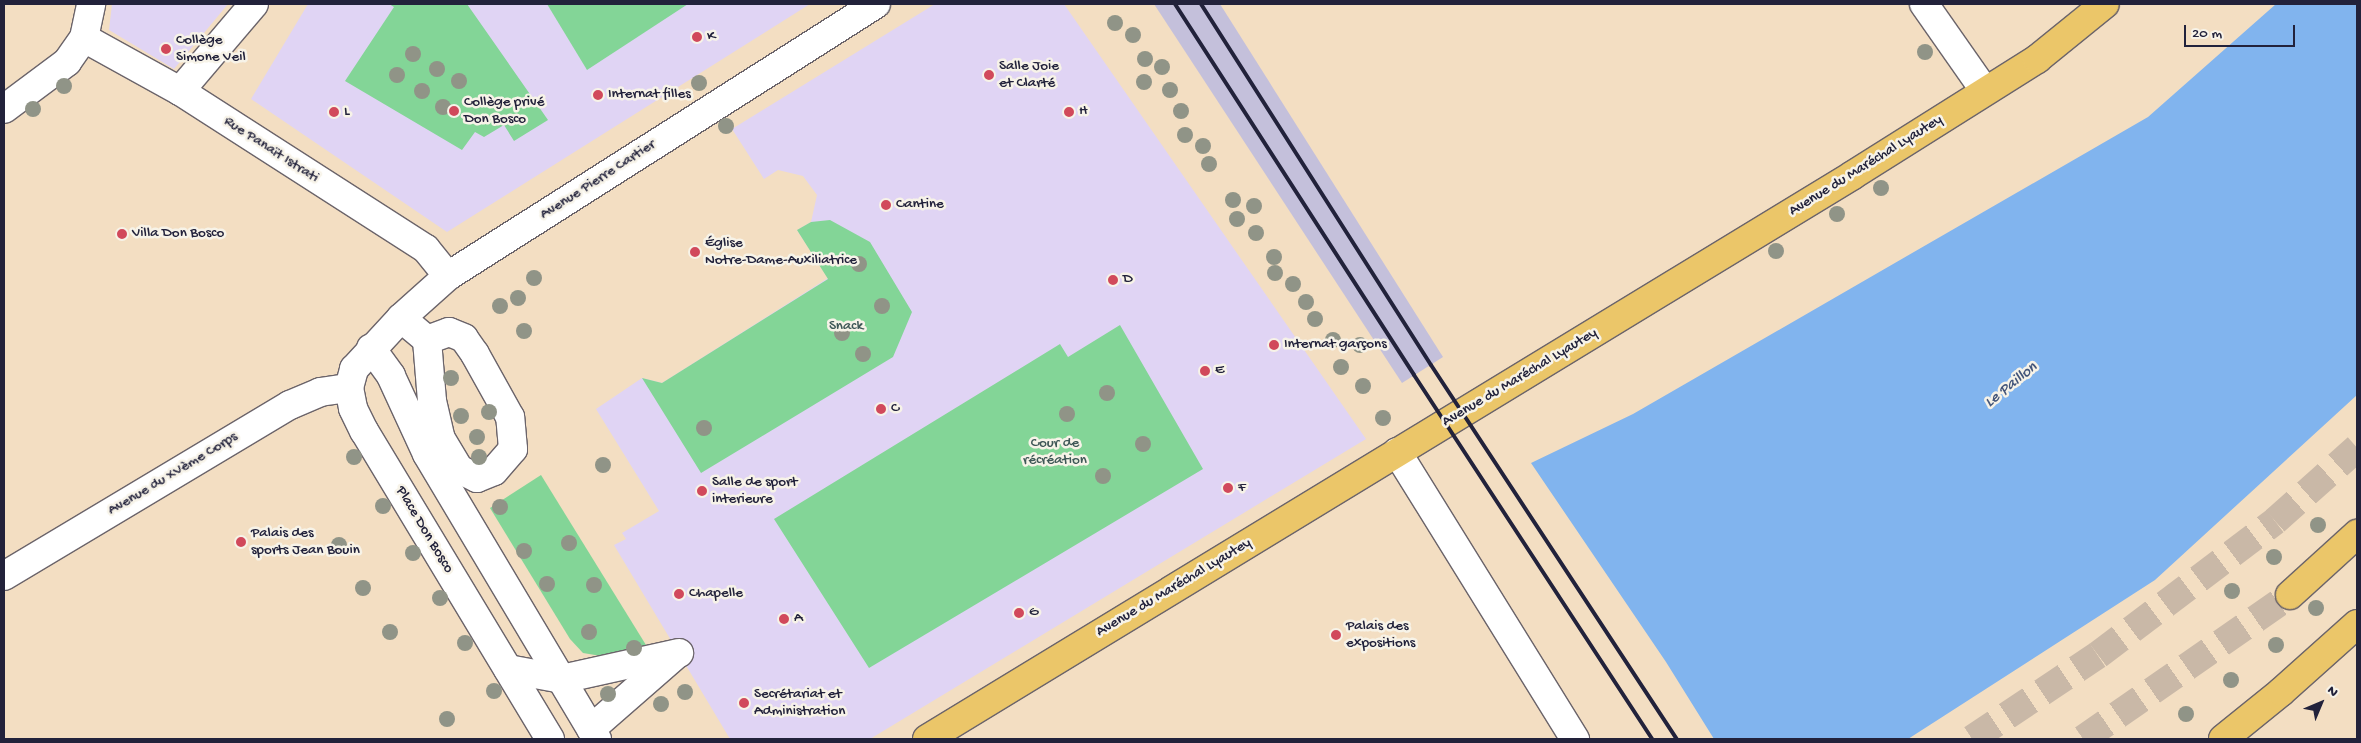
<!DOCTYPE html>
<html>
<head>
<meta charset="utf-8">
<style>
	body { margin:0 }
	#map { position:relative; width:2361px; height:743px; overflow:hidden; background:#f3dec2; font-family:"Gochi Hand",sans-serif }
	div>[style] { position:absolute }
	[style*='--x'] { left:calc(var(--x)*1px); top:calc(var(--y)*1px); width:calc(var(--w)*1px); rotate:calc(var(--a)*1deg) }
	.built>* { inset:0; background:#e0d4f4 }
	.industrial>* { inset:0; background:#c4c0db }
	.green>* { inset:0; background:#83d597 }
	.water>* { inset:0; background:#81b4ee }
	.major-tunnel>* { height:28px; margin-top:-14px; transform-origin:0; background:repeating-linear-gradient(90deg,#c9b8a7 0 28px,transparent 0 42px) }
	.roads { filter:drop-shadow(1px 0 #6b646a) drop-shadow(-1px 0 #6b646a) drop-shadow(0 1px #6b646a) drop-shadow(0 -1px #6b646a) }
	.minor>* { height:28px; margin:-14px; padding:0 14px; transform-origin:14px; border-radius:14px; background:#fff }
	.major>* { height:28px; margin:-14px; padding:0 14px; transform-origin:14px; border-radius:14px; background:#ebc669 }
	.rail>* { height:4px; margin:-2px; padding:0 2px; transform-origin:2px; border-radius:2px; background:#22223b }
	.trees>* { width:16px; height:16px; margin:-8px; border-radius:50%; background:#909487 }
	.dots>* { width:14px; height:14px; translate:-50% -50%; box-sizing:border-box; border:2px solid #f7f3e8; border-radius:50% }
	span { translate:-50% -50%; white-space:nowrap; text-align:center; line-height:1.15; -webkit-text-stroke:5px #f7f3e8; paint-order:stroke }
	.poi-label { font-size:15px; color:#22223b }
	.left { translate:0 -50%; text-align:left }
	.street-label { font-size:15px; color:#22223b }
	.park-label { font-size:15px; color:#3f5857 }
	.water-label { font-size:16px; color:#43557a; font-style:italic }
	.frame { position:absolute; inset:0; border:5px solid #22223b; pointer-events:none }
	.north { position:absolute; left:2296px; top:678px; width:50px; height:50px; -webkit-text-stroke:4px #f7f3e8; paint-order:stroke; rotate:45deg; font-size:14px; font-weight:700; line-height:20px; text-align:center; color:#22223b }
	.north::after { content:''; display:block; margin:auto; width:18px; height:22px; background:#22223b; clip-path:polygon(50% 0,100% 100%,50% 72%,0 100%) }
	.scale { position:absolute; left:2184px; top:25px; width:111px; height:22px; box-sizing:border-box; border:2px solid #22223b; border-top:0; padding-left:6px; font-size:15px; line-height:18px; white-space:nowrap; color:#22223b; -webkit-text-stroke:4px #f7f3e8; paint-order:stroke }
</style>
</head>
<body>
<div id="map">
	<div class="built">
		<div style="clip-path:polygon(112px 4px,228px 4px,174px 69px,109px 30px)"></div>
		<div style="clip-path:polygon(308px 4px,810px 4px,447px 232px,251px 99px)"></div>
		<div style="clip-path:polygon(935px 4px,1064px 4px,1366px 439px,870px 739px,730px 739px,614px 545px,626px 539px,622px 533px,659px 511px,596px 409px,642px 378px,662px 383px,828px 278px,797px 230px,811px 222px,817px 195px,803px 176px,778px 170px,764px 179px,732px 129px)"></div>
	</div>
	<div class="industrial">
		<div style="clip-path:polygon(1154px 4px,1220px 4px,1443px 357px,1402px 383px)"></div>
	</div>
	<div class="green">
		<div style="clip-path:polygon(389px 4px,467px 4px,548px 120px,514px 141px,504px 125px,484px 137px,475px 132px,462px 150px,345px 81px,394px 7px)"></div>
		<div style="clip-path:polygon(547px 4px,688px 4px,587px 70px)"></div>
		<div style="clip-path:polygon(830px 220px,870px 242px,912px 312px,893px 357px,701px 473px,642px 378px,662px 383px,828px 279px,797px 230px,811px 222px)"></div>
		<div style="clip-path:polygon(1120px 325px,1203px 469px,869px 668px,774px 519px,1060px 344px,1068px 357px)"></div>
		<div style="clip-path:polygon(541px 475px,646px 645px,601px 656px,583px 653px,570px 639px,490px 508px)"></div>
	</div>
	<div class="water">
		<div style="clip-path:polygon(2276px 4px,2357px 4px,2357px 395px,2155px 580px,1908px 739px,1714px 739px,1666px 662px,1531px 463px,1633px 414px,2148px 117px)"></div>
	</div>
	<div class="major-tunnel">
		<div style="--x:1972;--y:739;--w:151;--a:-33.7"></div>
		<div style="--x:2098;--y:655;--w:222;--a:-37.1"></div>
		<div style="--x:2275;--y:521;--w:110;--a:-41.7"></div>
		<div style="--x:2083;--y:739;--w:252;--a:-34.8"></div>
	</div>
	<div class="roads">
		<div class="minor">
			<div style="--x:1924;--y:4;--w:106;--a:55"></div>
			<div style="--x:84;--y:38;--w:110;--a:28.9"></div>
			<div style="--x:180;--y:91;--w:292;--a:32.7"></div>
			<div style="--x:426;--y:249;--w:35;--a:51"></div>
			<div style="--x:180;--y:91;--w:114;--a:-49.6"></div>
			<div style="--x:4;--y:109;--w:79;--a:-36.7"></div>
			<div style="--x:67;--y:62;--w:29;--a:-55"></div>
			<div style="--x:84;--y:38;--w:35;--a:-78"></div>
			<div style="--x:401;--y:318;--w:34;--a:40"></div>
			<div style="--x:427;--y:340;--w:61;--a:85.3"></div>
			<div style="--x:432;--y:401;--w:39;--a:77"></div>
			<div style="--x:441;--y:439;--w:35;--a:59"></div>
			<div style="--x:459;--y:469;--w:20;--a:27"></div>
			<div style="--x:477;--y:478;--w:18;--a:-22"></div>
			<div style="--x:494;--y:471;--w:29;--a:-49"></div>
			<div style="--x:513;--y:449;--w:32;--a:-95"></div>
			<div style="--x:510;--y:417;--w:72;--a:-119.1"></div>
			<div style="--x:475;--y:354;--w:19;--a:-125"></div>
			<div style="--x:464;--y:338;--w:16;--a:-158"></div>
			<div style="--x:449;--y:332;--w:23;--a:160"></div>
			<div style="--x:371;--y:348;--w:34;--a:54"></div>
			<div style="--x:391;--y:376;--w:86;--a:65.2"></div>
			<div style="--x:427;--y:454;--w:332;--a:59.2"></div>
			<div style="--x:1397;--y:452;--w:338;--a:58.2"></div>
			<div style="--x:4;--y:576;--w:333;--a:-30.9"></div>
			<div style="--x:290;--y:405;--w:33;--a:-23"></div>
			<div style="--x:320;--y:392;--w:29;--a:-8"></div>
			<div style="--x:508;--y:669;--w:55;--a:10.5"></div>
			<div style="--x:562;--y:679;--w:120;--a:-12.5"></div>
			<div style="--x:591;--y:729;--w:114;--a:-41.1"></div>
			<div style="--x:550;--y:739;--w:360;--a:-121.1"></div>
			<div style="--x:364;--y:431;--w:25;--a:-116"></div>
			<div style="--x:353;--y:408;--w:20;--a:-101"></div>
			<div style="--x:349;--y:388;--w:20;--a:-75"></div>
			<div style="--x:354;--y:369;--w:69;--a:-47.3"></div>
			<div style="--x:401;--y:318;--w:63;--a:-41.8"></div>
			<div style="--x:448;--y:276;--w:507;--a:-32.44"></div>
		</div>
		<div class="major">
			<div style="--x:2290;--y:595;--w:91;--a:-42.3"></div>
			<div style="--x:927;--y:739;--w:1084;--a:-31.34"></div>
			<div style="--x:1853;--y:175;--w:218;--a:-32.2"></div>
			<div style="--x:2037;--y:59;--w:87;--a:-39"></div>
			<div style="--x:2223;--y:739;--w:75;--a:-39"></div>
			<div style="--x:2281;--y:692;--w:102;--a:-41.8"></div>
		</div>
	</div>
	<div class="rail">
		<div style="--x:1175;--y:4;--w:441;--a:57.2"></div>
		<div style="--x:1414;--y:375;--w:435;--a:56.8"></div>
		<div style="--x:1201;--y:4;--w:428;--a:57.5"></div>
		<div style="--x:1431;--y:365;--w:448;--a:56.7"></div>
	</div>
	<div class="trees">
		<div style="left:1115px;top:23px"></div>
		<div style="left:1133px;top:35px"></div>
		<div style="left:1925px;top:52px"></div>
		<div style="left:413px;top:54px"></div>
		<div style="left:1145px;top:59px"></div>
		<div style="left:1162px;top:67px"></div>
		<div style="left:437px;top:69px"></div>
		<div style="left:397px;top:75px"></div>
		<div style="left:459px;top:81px"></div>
		<div style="left:1144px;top:82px"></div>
		<div style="left:699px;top:83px"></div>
		<div style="left:64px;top:86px"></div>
		<div style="left:1170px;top:90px"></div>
		<div style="left:422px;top:91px"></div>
		<div style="left:443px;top:107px"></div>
		<div style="left:33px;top:109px"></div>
		<div style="left:1181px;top:111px"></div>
		<div style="left:726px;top:126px"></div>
		<div style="left:1185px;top:135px"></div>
		<div style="left:1203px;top:146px"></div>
		<div style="left:1209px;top:164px"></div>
		<div style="left:1881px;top:188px"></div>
		<div style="left:1233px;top:200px"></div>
		<div style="left:1254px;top:206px"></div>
		<div style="left:1837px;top:214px"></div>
		<div style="left:1237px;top:219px"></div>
		<div style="left:1256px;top:233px"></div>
		<div style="left:1776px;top:251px"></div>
		<div style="left:1274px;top:257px"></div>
		<div style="left:859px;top:264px"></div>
		<div style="left:1275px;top:273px"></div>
		<div style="left:534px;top:278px"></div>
		<div style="left:1293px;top:284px"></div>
		<div style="left:518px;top:298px"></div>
		<div style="left:1306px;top:302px"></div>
		<div style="left:500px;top:306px"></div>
		<div style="left:882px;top:306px"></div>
		<div style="left:1315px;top:319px"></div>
		<div style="left:524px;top:331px"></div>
		<div style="left:842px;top:333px"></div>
		<div style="left:1333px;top:340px"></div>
		<div style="left:1360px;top:345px"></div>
		<div style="left:863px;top:354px"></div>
		<div style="left:1341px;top:367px"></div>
		<div style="left:451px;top:378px"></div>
		<div style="left:1363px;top:386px"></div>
		<div style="left:1107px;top:393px"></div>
		<div style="left:489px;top:412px"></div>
		<div style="left:1067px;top:414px"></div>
		<div style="left:461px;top:416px"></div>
		<div style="left:1383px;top:418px"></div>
		<div style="left:704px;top:428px"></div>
		<div style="left:477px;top:437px"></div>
		<div style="left:1143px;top:444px"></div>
		<div style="left:354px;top:457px"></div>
		<div style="left:479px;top:457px"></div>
		<div style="left:603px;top:465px"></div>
		<div style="left:1103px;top:476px"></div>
		<div style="left:383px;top:506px"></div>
		<div style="left:500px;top:507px"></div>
		<div style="left:2318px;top:525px"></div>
		<div style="left:569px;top:543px"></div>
		<div style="left:339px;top:545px"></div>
		<div style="left:524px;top:551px"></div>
		<div style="left:413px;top:553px"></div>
		<div style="left:2274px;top:557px"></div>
		<div style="left:547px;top:584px"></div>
		<div style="left:594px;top:585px"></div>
		<div style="left:363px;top:588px"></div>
		<div style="left:2232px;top:591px"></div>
		<div style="left:440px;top:598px"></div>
		<div style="left:2316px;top:608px"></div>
		<div style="left:390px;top:632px"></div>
		<div style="left:589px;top:632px"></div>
		<div style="left:465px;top:643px"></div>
		<div style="left:2276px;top:645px"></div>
		<div style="left:634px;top:648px"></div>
		<div style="left:2231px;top:680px"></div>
		<div style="left:494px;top:691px"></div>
		<div style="left:685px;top:692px"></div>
		<div style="left:608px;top:694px"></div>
		<div style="left:661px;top:704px"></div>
		<div style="left:2186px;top:714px"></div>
		<div style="left:447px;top:719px"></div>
	</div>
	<div class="dots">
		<div style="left:697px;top:37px;background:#d1495b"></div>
		<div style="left:166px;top:49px;background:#d1495b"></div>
		<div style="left:989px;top:75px;background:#d1495b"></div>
		<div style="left:598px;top:95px;background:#d1495b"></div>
		<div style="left:454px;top:111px;background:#d1495b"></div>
		<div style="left:334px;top:112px;background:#d1495b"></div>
		<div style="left:1069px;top:112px;background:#d1495b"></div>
		<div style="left:886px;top:205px;background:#d1495b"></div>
		<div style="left:122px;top:234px;background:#d1495b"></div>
		<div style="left:695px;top:252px;background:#d1495b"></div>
		<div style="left:1113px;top:280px;background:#d1495b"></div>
		<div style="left:1274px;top:345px;background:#d1495b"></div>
		<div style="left:1205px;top:371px;background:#d1495b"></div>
		<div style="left:881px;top:409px;background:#d1495b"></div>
		<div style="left:1228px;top:488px;background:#d1495b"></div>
		<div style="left:702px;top:491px;background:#d1495b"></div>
		<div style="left:241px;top:542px;background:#d1495b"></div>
		<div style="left:679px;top:594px;background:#d1495b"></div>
		<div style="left:1019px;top:613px;background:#d1495b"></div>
		<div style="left:784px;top:619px;background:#d1495b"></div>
		<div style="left:1336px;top:635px;background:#d1495b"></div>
		<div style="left:744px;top:703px;background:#d1495b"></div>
	</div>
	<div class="poi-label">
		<span class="left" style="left:707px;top:37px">K</span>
		<span class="left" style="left:176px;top:49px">Collège<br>Simone Veil</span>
		<span class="left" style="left:999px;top:75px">Salle Joie<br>et Clarté</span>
		<span class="left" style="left:608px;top:95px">Internat filles</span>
		<span class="left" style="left:464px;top:111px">Collège privé<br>Don Bosco</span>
		<span class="left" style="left:344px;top:112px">L</span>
		<span class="left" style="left:1079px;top:112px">H</span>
		<span class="left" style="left:896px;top:205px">Cantine</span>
		<span class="left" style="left:132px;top:234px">Villa Don Bosco</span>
		<span class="left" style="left:705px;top:252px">Église<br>Notre-Dame-Auxiliatrice</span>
		<span class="left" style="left:1123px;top:280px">D</span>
		<span class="left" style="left:1284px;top:345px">Internat garçons</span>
		<span class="left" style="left:1215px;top:371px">E</span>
		<span class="left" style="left:891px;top:409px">C</span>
		<span class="left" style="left:712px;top:491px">Salle de sport<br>interieure</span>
		<span class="left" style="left:1238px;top:488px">F</span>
		<span class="left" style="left:251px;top:542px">Palais des<br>sports Jean Bouin</span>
		<span class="left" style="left:689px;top:594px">Chapelle</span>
		<span class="left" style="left:1029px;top:613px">G</span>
		<span class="left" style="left:794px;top:619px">A</span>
		<span class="left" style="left:1346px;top:635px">Palais des<br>expositions</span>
		<span class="left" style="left:754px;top:703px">Secrétariat et<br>Administration</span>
	</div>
	<div class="street-label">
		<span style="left:271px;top:150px;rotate:33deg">Rue Panaït Istrati</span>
		<span style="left:1866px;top:166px;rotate:-32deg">Avenue du Maréchal Lyautey</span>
		<span style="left:598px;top:180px;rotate:-33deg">Avenue Pierre Cartier</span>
		<span style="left:1520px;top:378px;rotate:-31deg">Avenue du Maréchal Lyautey</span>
		<span style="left:173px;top:474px;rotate:-31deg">Avenue du XVème Corps</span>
		<span style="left:424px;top:530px;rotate:59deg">Place Don Bosco</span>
		<span style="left:1174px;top:588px;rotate:-31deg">Avenue du Maréchal Lyautey</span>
	</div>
	<div class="park-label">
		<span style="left:846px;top:327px">Snack</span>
		<span style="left:1055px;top:452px">Cour de<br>récréation</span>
	</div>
	<div class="water-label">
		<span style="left:2012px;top:386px;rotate:-39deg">Le Paillon</span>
	</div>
	<div class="frame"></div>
	<div class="north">N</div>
	<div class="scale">20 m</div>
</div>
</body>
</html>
